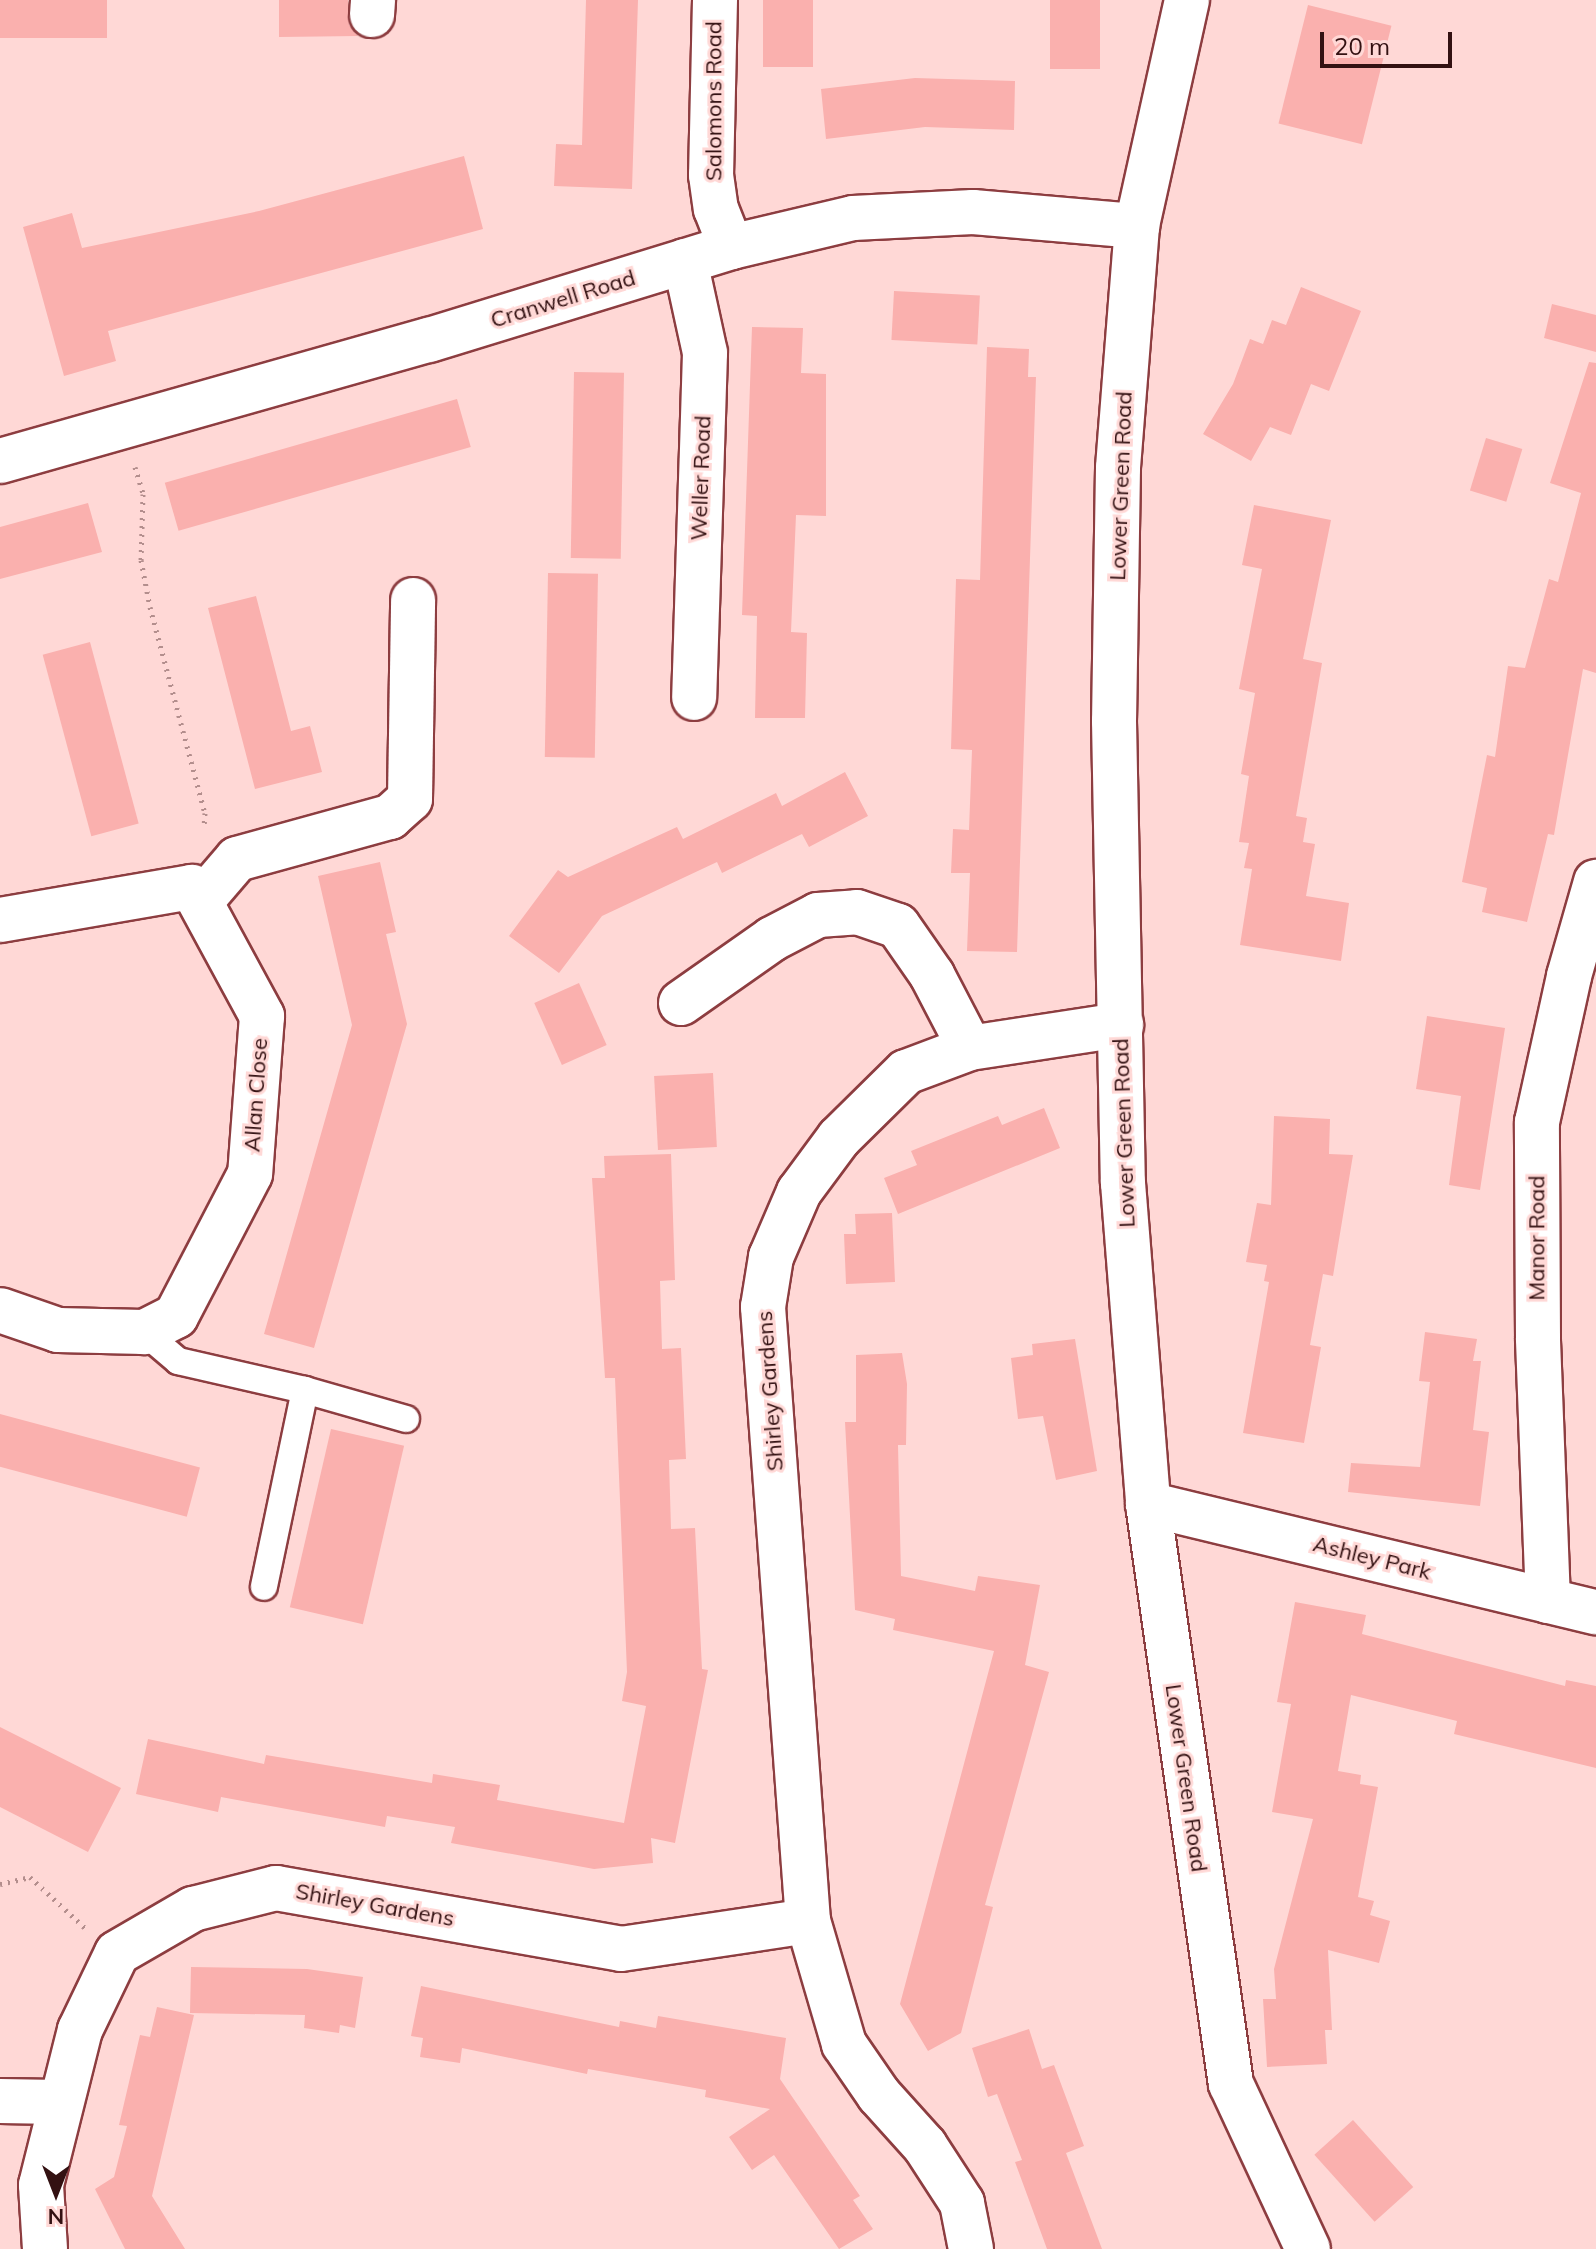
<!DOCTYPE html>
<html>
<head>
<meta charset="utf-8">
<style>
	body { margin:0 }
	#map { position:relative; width:1596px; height:2249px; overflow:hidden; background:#ffd8d6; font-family:Mulish,sans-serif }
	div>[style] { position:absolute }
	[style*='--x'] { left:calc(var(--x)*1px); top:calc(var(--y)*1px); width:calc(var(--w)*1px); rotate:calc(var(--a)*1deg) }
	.building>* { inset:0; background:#fab0ae; transform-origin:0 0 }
	.path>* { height:5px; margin-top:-2.5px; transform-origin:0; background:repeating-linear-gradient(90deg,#b38e8d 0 2px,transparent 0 8px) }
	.roads { filter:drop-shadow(2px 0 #8d3d40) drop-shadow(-2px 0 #8d3d40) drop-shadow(0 2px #8d3d40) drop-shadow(0 -2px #8d3d40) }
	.service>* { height:26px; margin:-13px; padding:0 13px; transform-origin:13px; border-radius:13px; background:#fff }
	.minor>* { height:44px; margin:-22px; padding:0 22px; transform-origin:22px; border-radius:22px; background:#fff }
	span { translate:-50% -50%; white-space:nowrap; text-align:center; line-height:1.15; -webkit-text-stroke:6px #ffd8d6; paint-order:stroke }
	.street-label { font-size:22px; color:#331112 }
	.north { position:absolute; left:16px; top:2153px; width:80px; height:80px; -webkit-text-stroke:6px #ffd8d6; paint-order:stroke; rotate:180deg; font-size:22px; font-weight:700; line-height:32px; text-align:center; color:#331112 }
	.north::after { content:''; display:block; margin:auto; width:28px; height:36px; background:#331112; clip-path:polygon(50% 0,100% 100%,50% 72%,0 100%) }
	.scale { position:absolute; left:1320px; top:32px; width:132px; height:36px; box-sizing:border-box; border:4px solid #331112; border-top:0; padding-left:10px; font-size:24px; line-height:28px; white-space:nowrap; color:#331112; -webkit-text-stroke:6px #ffd8d6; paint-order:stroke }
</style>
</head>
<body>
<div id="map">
	<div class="building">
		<div style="left:0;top:0;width:107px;height:38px"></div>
		<div style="clip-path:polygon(279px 0,348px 0,349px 25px,358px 36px,279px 37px)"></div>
		<div style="clip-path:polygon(586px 0,638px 0,632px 189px,554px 186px,556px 144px,582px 145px)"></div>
		<div style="left:763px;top:0;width:50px;height:67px"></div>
		<div style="left:1050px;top:0;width:50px;height:69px"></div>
		<div style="left:1308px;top:5px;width:86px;height:122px;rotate:14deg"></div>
		<div style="clip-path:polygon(915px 78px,1015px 81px,1014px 130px,925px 127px,826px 139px,821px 89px)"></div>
		<div style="clip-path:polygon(464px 156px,483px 229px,108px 331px,116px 361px,64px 376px,23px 227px,72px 213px,82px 248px,259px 211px)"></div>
		<div style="clip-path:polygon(1301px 287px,1361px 311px,1329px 391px,1311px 384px,1291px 435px,1270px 427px,1251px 461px,1203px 434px,1233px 384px,1250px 339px,1263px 344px,1272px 320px,1286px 325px)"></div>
		<div style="left:894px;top:291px;width:86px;height:49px;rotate:3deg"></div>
		<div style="clip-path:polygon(1552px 304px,1596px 315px,1596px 352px,1544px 338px)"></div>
		<div style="clip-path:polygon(752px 327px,803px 328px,801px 373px,826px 374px,826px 516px,796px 515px,791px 632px,807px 633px,805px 718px,755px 718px,757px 616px,742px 615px)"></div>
		<div style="clip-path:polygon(987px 347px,1029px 349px,1028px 377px,1036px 377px,1017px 952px,967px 951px,970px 873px,951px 873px,953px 829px,969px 830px,972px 750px,951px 749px,956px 579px,980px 580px)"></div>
		<div style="clip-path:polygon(1589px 362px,1596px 363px,1596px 673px,1583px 669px,1554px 835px,1548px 834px,1527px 922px,1482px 912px,1487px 888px,1462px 882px,1487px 755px,1495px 757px,1508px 666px,1525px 668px,1549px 579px,1558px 582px,1581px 493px,1550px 483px)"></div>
		<div style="left:574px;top:372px;width:50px;height:186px;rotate:1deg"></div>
		<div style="left:457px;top:399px;width:50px;height:304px;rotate:74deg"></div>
		<div style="left:1486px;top:438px;width:38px;height:55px;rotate:17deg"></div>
		<div style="clip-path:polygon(88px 503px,102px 552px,0 579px,0 527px)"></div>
		<div style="clip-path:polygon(1254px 505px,1331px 520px,1303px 659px,1322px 663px,1296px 816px,1307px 818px,1303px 842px,1315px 844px,1306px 896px,1349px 903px,1341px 961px,1240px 945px,1252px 869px,1244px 868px,1249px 843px,1239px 842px,1249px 776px,1241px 774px,1255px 693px,1239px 689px,1262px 569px,1242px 565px)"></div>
		<div style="left:548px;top:573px;width:50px;height:184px;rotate:1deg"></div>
		<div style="clip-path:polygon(256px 596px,291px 731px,310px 726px,322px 772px,255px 789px,208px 608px)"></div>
		<div style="left:90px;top:642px;width:188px;height:49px;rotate:75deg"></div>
		<div style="clip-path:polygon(845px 772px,868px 816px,809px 847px,802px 834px,722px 873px,717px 862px,602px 916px,559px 973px,509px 936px,558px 870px,568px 877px,677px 827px,683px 839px,776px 793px,782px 806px)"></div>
		<div style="clip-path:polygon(380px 862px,396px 932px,386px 934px,407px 1024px,314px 1348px,264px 1334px,352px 1025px,318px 876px)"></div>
		<div style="left:579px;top:983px;width:68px;height:49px;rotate:66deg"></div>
		<div style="clip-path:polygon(1427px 1016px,1505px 1028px,1480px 1190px,1449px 1185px,1461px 1096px,1416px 1089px)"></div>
		<div style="left:713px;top:1073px;width:74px;height:59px;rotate:87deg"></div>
		<div style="clip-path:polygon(1044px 1108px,1060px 1148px,898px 1214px,884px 1178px,917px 1165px,911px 1151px,998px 1116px,1002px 1125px)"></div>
		<div style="clip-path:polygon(1274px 1116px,1330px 1119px,1329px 1154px,1353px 1155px,1333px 1276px,1323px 1274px,1310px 1345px,1321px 1347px,1304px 1443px,1243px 1433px,1269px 1282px,1264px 1281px,1267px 1265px,1246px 1262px,1257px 1203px,1271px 1205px)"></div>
		<div style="clip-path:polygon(671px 1154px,675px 1280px,660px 1281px,662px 1349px,681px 1348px,686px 1459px,669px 1460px,671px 1529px,695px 1528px,702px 1669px,708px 1670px,675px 1843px,651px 1838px,653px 1863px,594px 1869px,451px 1843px,455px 1827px,387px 1816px,385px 1827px,221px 1797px,218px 1812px,136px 1794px,148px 1739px,264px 1764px,266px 1755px,432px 1783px,433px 1774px,500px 1785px,497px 1800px,624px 1823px,646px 1706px,622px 1701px,627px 1672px,615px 1378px,605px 1378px,592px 1178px,605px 1178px,604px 1156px)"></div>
		<div style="clip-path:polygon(892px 1213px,895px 1282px,846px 1284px,844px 1234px,856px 1234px,855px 1214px)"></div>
		<div style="clip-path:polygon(1425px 1332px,1477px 1339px,1473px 1361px,1481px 1361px,1473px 1430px,1489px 1432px,1480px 1506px,1348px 1492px,1351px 1463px,1420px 1467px,1430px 1382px,1419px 1381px)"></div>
		<div style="clip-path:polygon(1075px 1339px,1097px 1471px,1056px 1480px,1043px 1416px,1018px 1419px,1011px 1358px,1033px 1355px,1032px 1344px)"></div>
		<div style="clip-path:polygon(902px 1353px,907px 1384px,906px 1445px,898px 1445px,901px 1576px,975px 1591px,978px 1576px,1040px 1585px,1025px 1665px,1049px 1672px,985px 1905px,993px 1907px,961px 2033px,928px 2051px,900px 2004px,994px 1651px,893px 1630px,895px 1619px,855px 1610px,845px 1422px,856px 1422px,856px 1355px)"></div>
		<div style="left:0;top:1414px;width:207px;height:51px;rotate:15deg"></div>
		<div style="left:331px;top:1429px;width:75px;height:183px;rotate:13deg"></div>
		<div style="clip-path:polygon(1295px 1602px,1366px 1615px,1362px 1634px,1565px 1686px,1566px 1680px,1596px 1686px,1596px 1768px,1454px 1734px,1457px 1721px,1351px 1695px,1338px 1771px,1361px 1775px,1360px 1784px,1378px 1787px,1358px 1897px,1374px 1901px,1370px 1915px,1390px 1921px,1379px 1963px,1328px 1950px,1332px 2030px,1325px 2030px,1327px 2064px,1267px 2067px,1263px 1999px,1276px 1999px,1274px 1969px,1313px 1819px,1272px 1812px,1291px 1704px,1277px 1702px)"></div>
		<div style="clip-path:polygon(0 1727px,121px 1788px,88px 1852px,0 1807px)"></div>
		<div style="clip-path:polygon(191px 1967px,307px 1969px,363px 1977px,355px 2028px,340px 2025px,339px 2033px,304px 2028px,305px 2015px,190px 2013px)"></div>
		<div style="clip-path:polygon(421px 1986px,619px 2027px,620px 2021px,656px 2028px,658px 2016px,786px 2038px,780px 2079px,860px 2196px,853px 2200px,873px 2229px,839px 2249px,774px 2155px,752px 2170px,729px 2137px,770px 2109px,705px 2097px,706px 2090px,588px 2069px,587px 2074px,462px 2048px,460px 2063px,420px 2057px,423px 2038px,411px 2036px)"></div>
		<div style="clip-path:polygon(157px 2007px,194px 2015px,152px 2196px,185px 2249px,125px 2249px,95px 2189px,114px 2177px,127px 2126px,119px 2125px,140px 2035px,150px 2037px)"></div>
		<div style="clip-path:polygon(1029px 2029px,1042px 2069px,1054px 2065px,1084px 2146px,1066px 2153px,1102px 2249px,1047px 2249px,1015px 2162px,1022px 2160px,997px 2094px,988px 2097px,972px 2048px)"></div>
		<div style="left:1353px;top:2120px;width:90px;height:52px;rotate:48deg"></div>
	</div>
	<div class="path">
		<div style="--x:135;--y:467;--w:28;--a:73"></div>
		<div style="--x:143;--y:494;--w:66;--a:91.7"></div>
		<div style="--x:141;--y:560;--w:48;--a:79.2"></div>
		<div style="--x:150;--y:607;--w:213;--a:75.1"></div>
		<div style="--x:205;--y:813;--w:15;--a:94"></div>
		<div style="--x:0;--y:1884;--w:31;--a:-13"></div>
		<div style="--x:30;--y:1877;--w:75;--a:42.8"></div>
	</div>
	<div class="roads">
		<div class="service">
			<div style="--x:144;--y:1332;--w:45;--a:40.5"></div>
			<div style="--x:178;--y:1361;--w:130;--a:12.9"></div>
			<div style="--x:305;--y:1390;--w:201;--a:101.8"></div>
			<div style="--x:305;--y:1390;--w:105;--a:16"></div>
		</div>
		<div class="minor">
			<div style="--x:715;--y:0;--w:175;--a:91.3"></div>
			<div style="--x:711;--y:175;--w:34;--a:82"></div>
			<div style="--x:716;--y:209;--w:41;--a:68.5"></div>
			<div style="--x:1187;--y:0;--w:231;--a:102.5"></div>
			<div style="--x:1137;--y:226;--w:243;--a:94.5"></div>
			<div style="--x:1118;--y:468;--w:253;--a:90.9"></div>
			<div style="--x:1114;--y:721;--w:462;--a:88.9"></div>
			<div style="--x:1123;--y:1183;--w:322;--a:85.5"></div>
			<div style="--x:1148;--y:1504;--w:586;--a:81.86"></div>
			<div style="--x:1231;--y:2084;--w:182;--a:65"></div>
			<div style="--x:372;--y:15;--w:15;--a:-86"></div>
			<div style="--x:685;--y:261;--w:94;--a:77.7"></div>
			<div style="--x:705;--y:353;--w:345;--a:91.8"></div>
			<div style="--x:0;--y:461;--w:446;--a:-15.8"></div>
			<div style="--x:429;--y:340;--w:316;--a:-17.1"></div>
			<div style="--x:731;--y:247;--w:125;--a:-13.4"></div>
			<div style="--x:853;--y:218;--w:120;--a:-2.9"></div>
			<div style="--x:973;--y:212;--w:165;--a:4.9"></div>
			<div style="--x:201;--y:901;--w:55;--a:-49.4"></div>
			<div style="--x:237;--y:859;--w:159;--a:-15.4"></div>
			<div style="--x:390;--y:817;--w:27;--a:-42"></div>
			<div style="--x:410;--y:799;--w:199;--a:-89.1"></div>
			<div style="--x:0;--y:920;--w:195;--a:-9.8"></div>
			<div style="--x:192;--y:887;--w:147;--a:61.5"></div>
			<div style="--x:262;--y:1016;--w:158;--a:94.3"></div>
			<div style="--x:250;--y:1174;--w:160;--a:117.5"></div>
			<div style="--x:176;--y:1316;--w:36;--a:153"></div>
			<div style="--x:144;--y:1332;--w:86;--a:-178.7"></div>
			<div style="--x:58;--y:1330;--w:61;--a:-161"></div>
			<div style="--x:681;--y:1003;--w:111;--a:-35.1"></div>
			<div style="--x:772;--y:939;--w:52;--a:-27.6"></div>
			<div style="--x:818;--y:915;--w:39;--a:-4"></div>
			<div style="--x:857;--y:912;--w:43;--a:18.9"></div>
			<div style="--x:898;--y:926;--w:60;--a:55.2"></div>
			<div style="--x:932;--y:975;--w:82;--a:62.5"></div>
			<div style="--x:1148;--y:1504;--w:461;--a:13.6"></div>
			<div style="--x:1548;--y:1601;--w:263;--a:-92.2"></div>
			<div style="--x:1538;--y:1338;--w:216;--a:-90.3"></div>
			<div style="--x:1537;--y:1122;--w:149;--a:-77.6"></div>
			<div style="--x:1569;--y:976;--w:98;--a:-74"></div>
			<div style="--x:0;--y:2101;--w:59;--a:1"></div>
			<div style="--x:45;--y:2249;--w:64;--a:-93.6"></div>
			<div style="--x:41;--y:2185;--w:160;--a:-75.9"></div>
			<div style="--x:80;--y:2030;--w:85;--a:-64.3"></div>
			<div style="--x:117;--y:1953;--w:88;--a:-30.1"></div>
			<div style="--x:193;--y:1909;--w:86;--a:-14.2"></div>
			<div style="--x:276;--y:1888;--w:350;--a:10"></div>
			<div style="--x:621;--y:1949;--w:189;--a:-8.5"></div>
			<div style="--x:971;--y:2249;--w:47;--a:-101.1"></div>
			<div style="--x:962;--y:2203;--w:68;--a:-123"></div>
			<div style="--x:925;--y:2146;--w:69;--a:-132"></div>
			<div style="--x:879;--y:2095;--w:62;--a:-124.5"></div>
			<div style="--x:844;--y:2044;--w:128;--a:-106.3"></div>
			<div style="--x:808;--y:1921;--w:616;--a:-94.19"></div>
			<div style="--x:763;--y:1307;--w:51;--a:-80.9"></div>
			<div style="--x:771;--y:1257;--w:71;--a:-66.7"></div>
			<div style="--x:799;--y:1192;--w:67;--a:-53.5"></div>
			<div style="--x:839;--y:1138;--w:94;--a:-44.6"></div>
			<div style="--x:906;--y:1072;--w:68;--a:-20.6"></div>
			<div style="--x:970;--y:1048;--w:153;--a:-8.7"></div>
		</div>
	</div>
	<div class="street-label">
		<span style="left:714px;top:101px;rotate:-90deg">Salomons Road</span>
		<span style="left:563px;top:299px;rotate:-17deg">Cranwell Road</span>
		<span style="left:701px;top:478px;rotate:-88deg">Weller Road</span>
		<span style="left:1121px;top:486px;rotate:-88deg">Lower Green Road</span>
		<span style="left:256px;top:1095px;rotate:-86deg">Allan Close</span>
		<span style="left:1124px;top:1133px;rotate:-92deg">Lower Green Road</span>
		<span style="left:1537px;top:1238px;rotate:-90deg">Manor Road</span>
		<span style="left:770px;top:1391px;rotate:-94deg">Shirley Gardens</span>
		<span style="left:1372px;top:1558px;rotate:14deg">Ashley Park</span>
		<span style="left:1186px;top:1778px;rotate:82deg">Lower Green Road</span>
		<span style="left:375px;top:1905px;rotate:10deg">Shirley Gardens</span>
	</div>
	<div class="north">N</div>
	<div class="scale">20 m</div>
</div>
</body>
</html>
